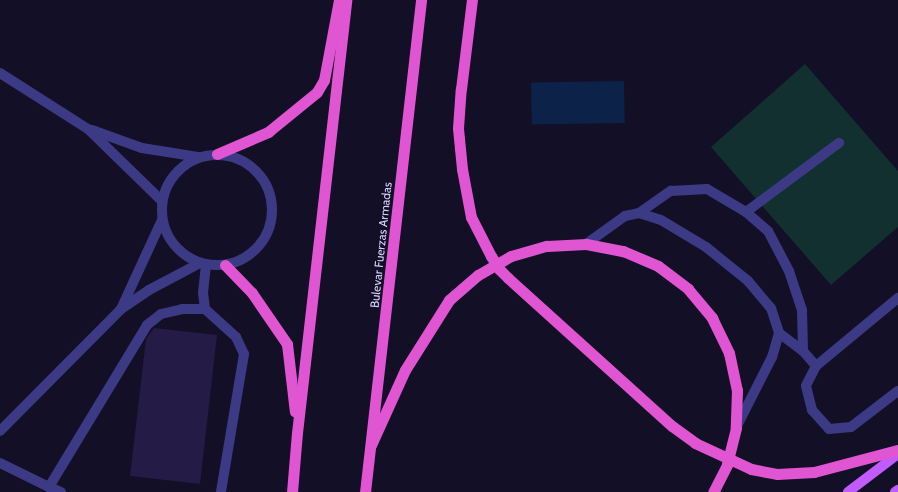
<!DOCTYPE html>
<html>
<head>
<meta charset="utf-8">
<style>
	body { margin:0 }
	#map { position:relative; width:898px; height:492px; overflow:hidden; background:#130f26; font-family:Cabin,sans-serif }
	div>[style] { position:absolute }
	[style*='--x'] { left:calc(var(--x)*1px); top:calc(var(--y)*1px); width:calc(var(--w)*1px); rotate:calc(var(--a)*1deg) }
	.green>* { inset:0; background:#12302f }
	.water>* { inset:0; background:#0c2248; transform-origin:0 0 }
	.building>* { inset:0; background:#241b47 }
	.service>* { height:10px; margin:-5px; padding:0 5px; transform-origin:5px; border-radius:5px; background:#3d3a85 }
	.service>.ring { margin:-5px; padding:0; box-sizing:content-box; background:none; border:10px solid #3d3a85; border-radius:50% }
	.primary>* { height:10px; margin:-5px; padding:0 5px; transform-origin:5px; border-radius:5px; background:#c25bff }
	.trunk>* { height:11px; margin:-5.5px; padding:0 5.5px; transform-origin:5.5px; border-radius:5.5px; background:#e055d1 }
	.trunk-bridge>* { height:11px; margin:-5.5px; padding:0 5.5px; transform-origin:5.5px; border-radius:5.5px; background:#e055d1 }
	span { translate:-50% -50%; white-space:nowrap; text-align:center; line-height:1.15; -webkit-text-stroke:3px #130f26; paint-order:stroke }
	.street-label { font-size:12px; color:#d9d4ff }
</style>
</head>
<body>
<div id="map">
	<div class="green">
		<div style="clip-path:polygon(805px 64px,898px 171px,898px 227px,831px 285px,711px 147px)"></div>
	</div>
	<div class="water">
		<div style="left:624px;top:81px;width:42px;height:93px;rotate:89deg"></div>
	</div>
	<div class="building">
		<div style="clip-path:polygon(154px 328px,217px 335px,200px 484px,130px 476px,146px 339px)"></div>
	</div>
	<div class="service">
		<div style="--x:0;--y:73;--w:104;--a:32.5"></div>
		<div style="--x:88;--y:129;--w:103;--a:44.2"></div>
		<div style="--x:92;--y:130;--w:53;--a:19.8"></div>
		<div style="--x:142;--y:148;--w:58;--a:9"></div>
		<div class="ring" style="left:162px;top:155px;width:100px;height:100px"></div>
		<div style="--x:746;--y:212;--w:116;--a:-36.6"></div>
		<div style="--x:639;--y:213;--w:39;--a:-35"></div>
		<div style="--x:671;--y:191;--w:36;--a:-3"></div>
		<div style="--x:707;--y:189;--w:45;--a:30.5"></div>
		<div style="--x:746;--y:212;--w:29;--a:41"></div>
		<div style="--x:768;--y:231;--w:45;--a:62.3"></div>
		<div style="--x:789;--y:271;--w:41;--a:71.6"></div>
		<div style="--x:802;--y:310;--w:41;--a:88.6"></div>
		<div style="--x:586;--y:244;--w:48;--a:-35.7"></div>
		<div style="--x:625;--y:216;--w:14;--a:-12"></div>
		<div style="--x:639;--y:213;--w:23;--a:18"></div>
		<div style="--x:661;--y:220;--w:52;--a:31"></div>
		<div style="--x:706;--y:247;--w:54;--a:39"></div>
		<div style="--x:748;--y:281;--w:35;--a:50"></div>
		<div style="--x:771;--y:308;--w:26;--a:72"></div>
		<div style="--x:779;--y:333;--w:25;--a:106"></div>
		<div style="--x:772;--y:357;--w:80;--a:116.9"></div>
		<div style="--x:121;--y:309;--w:98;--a:-65.3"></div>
		<div style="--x:205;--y:309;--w:16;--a:-97"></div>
		<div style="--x:203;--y:293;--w:29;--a:-84"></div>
		<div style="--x:779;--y:333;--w:30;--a:37"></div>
		<div style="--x:803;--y:351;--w:20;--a:49"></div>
		<div style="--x:816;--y:366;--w:22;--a:117"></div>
		<div style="--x:806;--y:386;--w:25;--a:76"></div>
		<div style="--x:812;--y:410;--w:25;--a:48"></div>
		<div style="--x:829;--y:429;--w:22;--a:-5"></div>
		<div style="--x:851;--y:427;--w:59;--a:-37.5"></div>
		<div style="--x:816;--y:366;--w:107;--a:-39.7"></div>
		<div style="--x:0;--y:431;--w:172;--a:-45.2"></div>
		<div style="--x:121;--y:309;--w:34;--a:-34"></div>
		<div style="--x:149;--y:290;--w:58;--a:-27.9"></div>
		<div style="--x:0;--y:463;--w:55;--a:26.1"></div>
		<div style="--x:61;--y:492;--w:13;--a:-157"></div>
		<div style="--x:49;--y:487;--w:189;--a:-58.8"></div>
		<div style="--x:147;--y:325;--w:18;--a:-38"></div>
		<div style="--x:161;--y:314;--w:22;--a:-13"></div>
		<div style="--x:182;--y:309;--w:23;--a:0"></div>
		<div style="--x:205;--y:309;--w:42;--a:42.1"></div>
		<div style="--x:236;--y:337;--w:19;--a:65"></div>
		<div style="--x:244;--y:354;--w:140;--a:99.5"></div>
	</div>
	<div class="primary">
		<div style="--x:848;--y:492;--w:63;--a:-37.2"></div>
		<div style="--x:895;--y:492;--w:4;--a:-34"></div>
	</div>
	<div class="trunk">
		<div style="--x:217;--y:154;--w:56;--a:-23.3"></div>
		<div style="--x:268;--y:132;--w:63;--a:-39.2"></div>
		<div style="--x:317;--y:92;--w:14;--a:-60"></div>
		<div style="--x:324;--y:80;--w:81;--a:-79.4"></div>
		<div style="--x:462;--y:169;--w:41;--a:-95.6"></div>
		<div style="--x:458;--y:128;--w:39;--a:-86"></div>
		<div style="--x:461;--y:89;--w:90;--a:-83"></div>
		<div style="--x:225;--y:265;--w:39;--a:46"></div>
		<div style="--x:252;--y:293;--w:62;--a:55.5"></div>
		<div style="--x:287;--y:344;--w:68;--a:83.3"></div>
		<div style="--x:371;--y:445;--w:82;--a:-65.6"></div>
		<div style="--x:405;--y:370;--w:83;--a:-57.8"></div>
		<div style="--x:449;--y:300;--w:38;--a:-41"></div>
		<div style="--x:478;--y:275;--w:38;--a:-30"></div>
		<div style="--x:511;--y:256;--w:37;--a:-16"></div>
		<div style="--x:547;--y:246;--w:39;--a:-3"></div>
		<div style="--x:586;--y:244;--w:38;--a:11"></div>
		<div style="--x:623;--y:251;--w:38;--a:23"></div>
		<div style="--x:658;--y:266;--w:38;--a:37"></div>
		<div style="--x:688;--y:289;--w:38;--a:50"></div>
		<div style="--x:712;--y:318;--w:39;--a:64"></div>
		<div style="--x:729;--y:353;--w:38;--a:78"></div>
		<div style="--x:737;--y:390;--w:38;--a:92"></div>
		<div style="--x:736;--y:428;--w:38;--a:104"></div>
		<div style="--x:727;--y:465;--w:30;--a:117"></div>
		<div style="--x:751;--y:469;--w:26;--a:11"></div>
		<div style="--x:777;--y:474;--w:37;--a:-3"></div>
		<div style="--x:814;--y:472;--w:87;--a:-14.7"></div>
		<div style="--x:292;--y:492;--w:59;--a:-85.2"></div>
		<div style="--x:297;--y:433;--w:436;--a:-83.5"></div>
		<div style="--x:365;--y:492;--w:495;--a:-83.5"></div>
	</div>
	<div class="trunk-bridge">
		<div style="--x:462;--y:169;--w:49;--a:79.4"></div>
		<div style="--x:471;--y:217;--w:44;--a:62.9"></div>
		<div style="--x:491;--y:256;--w:15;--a:58"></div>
		<div style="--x:499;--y:269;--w:13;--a:45"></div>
		<div style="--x:508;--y:278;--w:221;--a:42.1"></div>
		<div style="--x:672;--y:426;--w:29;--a:36"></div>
		<div style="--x:695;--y:443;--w:62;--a:24.9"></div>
	</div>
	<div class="street-label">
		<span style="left:381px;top:245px;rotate:-84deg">Bulevar Fuerzas Armadas</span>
	</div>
</div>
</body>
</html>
